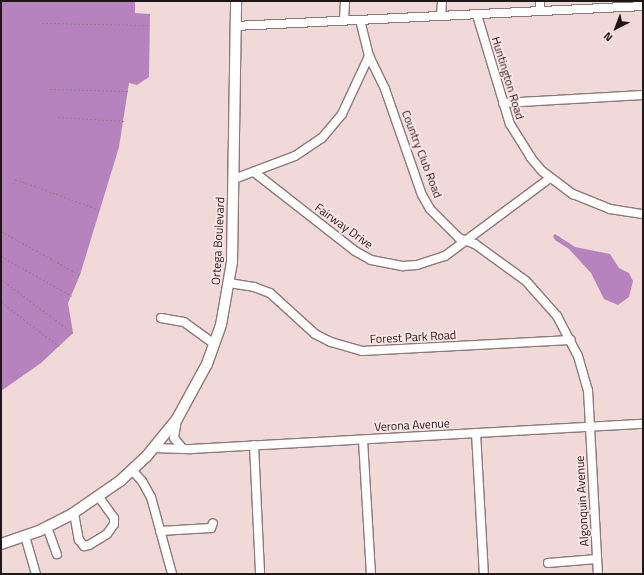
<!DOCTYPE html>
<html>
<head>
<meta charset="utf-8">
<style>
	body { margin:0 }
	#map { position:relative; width:644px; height:575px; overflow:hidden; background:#f1d9d8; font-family:"Titillium Web",sans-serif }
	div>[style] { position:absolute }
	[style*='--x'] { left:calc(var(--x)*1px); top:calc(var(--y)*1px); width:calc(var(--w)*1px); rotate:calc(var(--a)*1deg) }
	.water>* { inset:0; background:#b783bf }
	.path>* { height:1px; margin-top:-0.5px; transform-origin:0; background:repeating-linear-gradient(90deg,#938281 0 2px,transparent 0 4px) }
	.roads { filter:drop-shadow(1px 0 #8e7978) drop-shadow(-1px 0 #8e7978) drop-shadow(0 1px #8e7978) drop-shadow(0 -1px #8e7978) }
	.minor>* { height:8px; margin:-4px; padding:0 4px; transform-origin:4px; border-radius:4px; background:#fff }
	.major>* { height:10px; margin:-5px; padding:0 5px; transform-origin:5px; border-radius:5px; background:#fff }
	span { translate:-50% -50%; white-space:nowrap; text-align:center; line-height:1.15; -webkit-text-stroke:3.5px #fee6e5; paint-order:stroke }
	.street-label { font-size:12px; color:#1f1717 }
	.frame { position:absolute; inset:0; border:2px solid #1f1717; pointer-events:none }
	.north { position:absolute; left:596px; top:8px; width:40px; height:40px; -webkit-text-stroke:3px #fee6e5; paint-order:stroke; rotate:222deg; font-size:11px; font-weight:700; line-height:16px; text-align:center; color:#1f1717 }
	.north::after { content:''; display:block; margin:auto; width:14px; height:18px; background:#1f1717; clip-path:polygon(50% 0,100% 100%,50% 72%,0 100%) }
</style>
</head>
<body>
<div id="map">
	<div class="water">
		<div style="clip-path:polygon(1px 1px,135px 1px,135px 13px,150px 14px,149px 77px,137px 85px,129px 83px,119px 147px,80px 275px,68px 303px,73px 333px,41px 363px,1px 391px)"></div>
		<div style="clip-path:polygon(555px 234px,575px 247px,610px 254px,619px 268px,629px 273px,633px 281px,629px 297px,618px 305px,604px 299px,591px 273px,569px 249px,555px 240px,553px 236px)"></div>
	</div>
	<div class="path">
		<div style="--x:42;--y:23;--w:108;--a:1.1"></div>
		<div style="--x:50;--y:89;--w:78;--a:1.5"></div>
		<div style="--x:58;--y:117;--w:66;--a:3.5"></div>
		<div style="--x:14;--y:184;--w:5;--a:-79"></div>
		<div style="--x:15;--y:179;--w:90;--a:20"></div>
		<div style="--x:1;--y:231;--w:90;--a:29.1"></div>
		<div style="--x:1;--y:256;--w:81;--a:29.4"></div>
		<div style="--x:1;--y:279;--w:90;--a:36.9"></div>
		<div style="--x:1;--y:302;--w:73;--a:37.2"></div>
		<div style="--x:1;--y:384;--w:5;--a:53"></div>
	</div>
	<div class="roads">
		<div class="minor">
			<div style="--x:540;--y:11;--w:10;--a:-90"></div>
			<div style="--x:477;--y:15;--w:114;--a:73.2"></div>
			<div style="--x:510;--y:124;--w:40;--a:58"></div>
			<div style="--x:531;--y:158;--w:17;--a:50"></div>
			<div style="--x:542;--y:171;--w:39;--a:37"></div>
			<div style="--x:573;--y:194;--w:40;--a:22"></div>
			<div style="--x:610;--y:209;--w:33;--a:9"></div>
			<div style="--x:441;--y:16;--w:15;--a:-86"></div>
			<div style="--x:344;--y:20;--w:19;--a:-87"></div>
			<div style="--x:360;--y:20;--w:37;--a:76"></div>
			<div style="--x:369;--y:56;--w:37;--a:64"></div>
			<div style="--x:385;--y:89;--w:112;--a:70.8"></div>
			<div style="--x:422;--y:195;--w:16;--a:60"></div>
			<div style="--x:430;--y:209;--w:41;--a:45"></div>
			<div style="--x:459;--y:238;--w:17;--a:21"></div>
			<div style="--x:475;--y:244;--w:63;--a:36"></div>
			<div style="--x:526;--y:281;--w:47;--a:48.5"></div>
			<div style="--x:557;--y:316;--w:45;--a:62.3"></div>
			<div style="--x:578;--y:356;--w:35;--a:74"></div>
			<div style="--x:588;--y:390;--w:184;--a:86.9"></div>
			<div style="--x:235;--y:26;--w:408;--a:-2.8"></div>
			<div style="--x:503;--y:103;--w:140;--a:-3.3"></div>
			<div style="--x:254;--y:172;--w:128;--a:38"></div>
			<div style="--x:355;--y:251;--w:18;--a:29"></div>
			<div style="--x:371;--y:260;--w:33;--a:11"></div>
			<div style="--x:403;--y:266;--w:14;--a:-4"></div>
			<div style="--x:417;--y:265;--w:29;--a:-18"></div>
			<div style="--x:445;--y:256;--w:131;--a:-36.6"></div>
			<div style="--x:234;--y:179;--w:65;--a:-20.7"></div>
			<div style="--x:295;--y:156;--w:32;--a:-34"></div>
			<div style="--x:322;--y:138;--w:31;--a:-50"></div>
			<div style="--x:342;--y:114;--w:64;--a:-65"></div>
			<div style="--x:229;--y:283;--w:25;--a:9"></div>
			<div style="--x:254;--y:287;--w:17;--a:21"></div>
			<div style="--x:270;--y:293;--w:61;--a:42.3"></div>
			<div style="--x:315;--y:334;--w:18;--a:27"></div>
			<div style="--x:331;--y:342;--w:32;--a:16"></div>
			<div style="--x:362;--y:351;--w:209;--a:-3"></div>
			<div style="--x:161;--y:318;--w:23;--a:10"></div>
			<div style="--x:184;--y:322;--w:37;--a:36"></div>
			<div style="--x:177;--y:419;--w:19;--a:99"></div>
			<div style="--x:174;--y:438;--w:14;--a:51"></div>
			<div style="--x:476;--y:433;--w:141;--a:86.8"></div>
			<div style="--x:363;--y:440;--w:134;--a:86.6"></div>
			<div style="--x:254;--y:445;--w:129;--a:87.3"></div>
			<div style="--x:154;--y:448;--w:37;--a:2"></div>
			<div style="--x:191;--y:449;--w:453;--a:-3.2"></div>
			<div style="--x:132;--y:470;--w:15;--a:48"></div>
			<div style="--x:142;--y:481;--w:18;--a:61"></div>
			<div style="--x:151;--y:497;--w:80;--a:74.7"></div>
			<div style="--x:74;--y:513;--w:27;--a:80"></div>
			<div style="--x:79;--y:540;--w:8;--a:50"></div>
			<div style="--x:84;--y:546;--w:5;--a:-11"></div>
			<div style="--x:89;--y:545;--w:21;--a:-31"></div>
			<div style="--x:107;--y:534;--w:12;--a:-55"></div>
			<div style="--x:114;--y:524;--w:6;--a:-90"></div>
			<div style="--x:114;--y:518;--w:26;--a:-126"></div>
			<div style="--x:47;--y:527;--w:29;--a:70"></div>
			<div style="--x:160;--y:531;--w:51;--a:-3.4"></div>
			<div style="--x:211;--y:528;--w:5;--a:-68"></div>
			<div style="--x:25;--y:536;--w:40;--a:74"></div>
			<div style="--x:548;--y:563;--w:49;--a:-4.7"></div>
		</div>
		<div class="major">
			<div style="--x:1;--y:544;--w:40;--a:-18.9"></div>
			<div style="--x:39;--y:531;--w:37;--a:-27"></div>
			<div style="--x:72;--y:514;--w:58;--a:-34.5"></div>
			<div style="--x:120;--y:481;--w:35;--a:-43"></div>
			<div style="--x:146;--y:457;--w:49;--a:-50.8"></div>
			<div style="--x:177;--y:419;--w:63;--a:-61.4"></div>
			<div style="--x:207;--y:364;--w:41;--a:-70.3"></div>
			<div style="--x:221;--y:325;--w:64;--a:-80.1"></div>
			<div style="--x:232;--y:262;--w:261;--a:-89.1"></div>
		</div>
	</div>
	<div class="street-label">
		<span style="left:508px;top:78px;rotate:73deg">Huntington Road</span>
		<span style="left:422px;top:154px;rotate:69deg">Country Club Road</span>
		<span style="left:344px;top:226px;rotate:36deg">Fairway Drive</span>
		<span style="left:218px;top:241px;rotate:-87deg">Ortega Boulevard</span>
		<span style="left:413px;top:337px;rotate:-3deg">Forest Park Road</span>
		<span style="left:412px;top:425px;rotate:-3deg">Verona Avenue</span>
		<span style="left:582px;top:501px;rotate:-93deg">Algonquin Avenue</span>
	</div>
	<div class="frame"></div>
	<div class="north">N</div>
</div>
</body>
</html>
